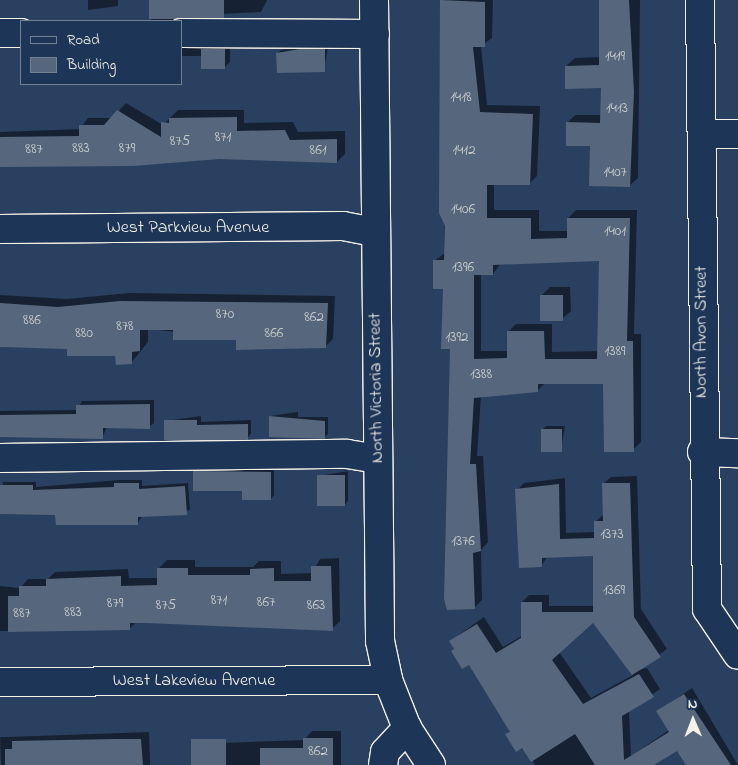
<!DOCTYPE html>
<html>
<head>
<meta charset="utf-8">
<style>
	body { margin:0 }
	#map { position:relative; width:738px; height:765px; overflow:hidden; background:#2a4060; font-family:"Indie Flower",sans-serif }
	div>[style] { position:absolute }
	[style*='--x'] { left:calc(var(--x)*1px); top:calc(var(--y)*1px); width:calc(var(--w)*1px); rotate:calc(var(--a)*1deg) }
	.shadow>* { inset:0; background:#0007; transform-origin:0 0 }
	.building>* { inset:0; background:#56677d; transform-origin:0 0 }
	.roads { filter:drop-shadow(1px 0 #f4f1e8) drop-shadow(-1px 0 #f4f1e8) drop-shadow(0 1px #f4f1e8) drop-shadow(0 -1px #f4f1e8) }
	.minor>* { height:28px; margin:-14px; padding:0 14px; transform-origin:14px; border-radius:14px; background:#1d3557 }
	span { translate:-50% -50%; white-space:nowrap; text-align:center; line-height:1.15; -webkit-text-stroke:5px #1d3557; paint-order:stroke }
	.number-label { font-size:15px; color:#cccecd }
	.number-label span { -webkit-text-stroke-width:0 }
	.street-label { font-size:18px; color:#f4f1e8 }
	.legend { position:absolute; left:20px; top:20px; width:162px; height:65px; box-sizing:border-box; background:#1d3557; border:1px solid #738091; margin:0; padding:6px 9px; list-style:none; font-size:15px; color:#f4f1e8 }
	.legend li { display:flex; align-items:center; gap:10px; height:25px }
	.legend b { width:25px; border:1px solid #738091 }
	.north { position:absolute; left:668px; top:695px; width:50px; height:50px; -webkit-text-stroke:4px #1d3557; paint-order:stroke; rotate:359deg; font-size:14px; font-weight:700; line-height:20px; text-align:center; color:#f4f1e8 }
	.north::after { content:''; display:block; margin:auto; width:18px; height:22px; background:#f4f1e8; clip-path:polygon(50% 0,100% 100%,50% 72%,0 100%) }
</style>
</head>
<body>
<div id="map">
	<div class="shadow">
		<div style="clip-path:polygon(88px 0,118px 0,118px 6px,88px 10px)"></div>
		<div style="clip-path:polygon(151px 0,267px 0,261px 12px,181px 16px,172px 21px,151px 21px)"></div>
		<div style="clip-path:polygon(evenodd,441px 0,493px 0,492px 38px,481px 46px,487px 105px,540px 106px,537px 176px,529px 184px,494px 184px,494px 210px,539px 210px,539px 231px,568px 231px,568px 218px,576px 210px,637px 210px,634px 334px,641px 334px,641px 442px,633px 450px,605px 383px,545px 383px,538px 390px,481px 396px,477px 456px,483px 456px,488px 542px,481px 550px,482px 600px,474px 608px,445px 288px,434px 261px,445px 253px,441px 0,600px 260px,598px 351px,552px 352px,552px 324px,516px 324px,508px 332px,508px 351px,481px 351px,481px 274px,493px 274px,501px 263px,600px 260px)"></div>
		<div style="clip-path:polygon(601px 0,640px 0,638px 178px,629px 186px,567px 123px,575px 115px,602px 115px,602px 87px,566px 66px,575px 58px,600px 57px)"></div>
		<div style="clip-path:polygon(181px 42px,230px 44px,230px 62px,225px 67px,202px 56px,181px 56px)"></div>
		<div style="clip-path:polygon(328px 46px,324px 71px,278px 53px,281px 50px)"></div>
		<div style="clip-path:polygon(126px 103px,163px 125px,178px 110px,244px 110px,244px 123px,293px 122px,298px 132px,345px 131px,345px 154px,337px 162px,219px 157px,0 164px,0 132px,80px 129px,88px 118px,112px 118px)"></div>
		<div style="clip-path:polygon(550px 287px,570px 287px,571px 311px,562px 319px,541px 296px)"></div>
		<div style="clip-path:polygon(129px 293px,335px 296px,333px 339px,325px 347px,148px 329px,148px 342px,131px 363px,117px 354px,68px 348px,0 347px,0 295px,67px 299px)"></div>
		<div style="clip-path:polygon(154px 400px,154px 423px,149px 427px,107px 427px,102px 438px,0 436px,0 411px,77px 410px,82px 401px)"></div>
		<div style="clip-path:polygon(298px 412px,298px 417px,328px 417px,328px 434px,324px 437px,270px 416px)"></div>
		<div style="clip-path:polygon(201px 416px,201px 422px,251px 420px,251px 434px,247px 438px,165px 421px)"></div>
		<div style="clip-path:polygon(546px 426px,565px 426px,561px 450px,542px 430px)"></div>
		<div style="clip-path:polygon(198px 468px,274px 469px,274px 495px,271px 499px,194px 472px)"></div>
		<div style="clip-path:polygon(348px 471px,348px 501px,345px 505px,318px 476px)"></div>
		<div style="clip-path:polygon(evenodd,637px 476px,641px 609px,667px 649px,638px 670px,647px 668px,660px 689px,629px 711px,631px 756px,669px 730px,658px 711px,692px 688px,738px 765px,687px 765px,677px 749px,651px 765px,535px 765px,523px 746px,507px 735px,510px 731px,469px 663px,462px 667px,450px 641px,484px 617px,503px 647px,522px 636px,522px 602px,529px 595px,549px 595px,549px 606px,594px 606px,594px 555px,548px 556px,541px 566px,517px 490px,524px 483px,565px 478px,566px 533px,595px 532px,595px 522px,604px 514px,603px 484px,611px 477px,637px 476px,594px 621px,633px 675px,591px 698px,559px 652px,594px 621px)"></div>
		<div style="clip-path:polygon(119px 480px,142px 480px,142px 486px,188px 483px,190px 510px,142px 516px,138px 523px,56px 513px,0 513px,3px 482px,36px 482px,36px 487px)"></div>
		<div style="clip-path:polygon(339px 558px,340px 621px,332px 629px,136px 622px,129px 629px,0 631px,0 586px,20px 588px,28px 579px,48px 579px,55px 572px,128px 569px,129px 578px,159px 578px,159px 568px,167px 560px,195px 560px,195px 567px,253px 567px,259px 561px,281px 561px,281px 574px,312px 573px,320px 559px)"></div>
		<div style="clip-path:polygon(312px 731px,341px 731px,341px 765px,214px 765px,222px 743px,304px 740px)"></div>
		<div style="left:149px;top:732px;width:33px;height:149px;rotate:88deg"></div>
	</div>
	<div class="building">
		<div style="left:149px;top:0;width:75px;height:19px"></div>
		<div style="clip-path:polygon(evenodd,440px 0,485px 2px,485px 47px,473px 47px,480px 112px,533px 114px,530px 185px,487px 185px,487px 218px,531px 218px,531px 239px,567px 238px,567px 218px,630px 218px,627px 341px,633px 341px,634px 452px,604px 452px,603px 384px,538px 384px,538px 392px,474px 398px,470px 464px,476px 464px,481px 551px,473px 553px,475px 609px,447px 610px,444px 599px,450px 349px,441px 349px,443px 289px,433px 289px,433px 260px,444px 260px,445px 226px,439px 213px,440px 0,599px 261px,597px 359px,545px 359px,544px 331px,507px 331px,507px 358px,474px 359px,474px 275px,493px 275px,493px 265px,599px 261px)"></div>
		<div style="clip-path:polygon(599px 0,629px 0,634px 92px,630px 187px,589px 186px,590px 146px,566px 146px,566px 122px,600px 123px,601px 88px,565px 89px,565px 66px,599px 65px)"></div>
		<div style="left:201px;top:49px;width:24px;height:20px"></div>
		<div style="clip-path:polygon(300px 49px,325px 49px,325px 72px,277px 73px,276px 53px)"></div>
		<div style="clip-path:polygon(117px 110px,161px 137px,161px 122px,169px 123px,169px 118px,237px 117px,237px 131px,285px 130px,290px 140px,337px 139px,337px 163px,219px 159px,133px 166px,0 167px,0 137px,79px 136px,79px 125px,104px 125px)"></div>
		<div style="left:540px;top:295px;width:23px;height:26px"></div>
		<div style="clip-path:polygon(120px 301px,328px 303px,326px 348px,236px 350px,236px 340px,173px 340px,173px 330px,140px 330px,140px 351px,132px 352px,132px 364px,116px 365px,115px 356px,67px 356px,67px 349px,0 347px,0 303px,58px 307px)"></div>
		<div style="clip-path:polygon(150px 404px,150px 429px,103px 428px,103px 439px,0 437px,0 415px,76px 414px,76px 405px)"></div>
		<div style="clip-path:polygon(269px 416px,325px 421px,325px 439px,269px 437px)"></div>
		<div style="clip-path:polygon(164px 420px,197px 420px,197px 425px,248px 424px,248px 440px,164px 440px)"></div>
		<div style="left:541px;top:429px;width:21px;height:23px"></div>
		<div style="clip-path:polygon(193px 471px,271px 472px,271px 500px,242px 500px,242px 491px,193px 491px)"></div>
		<div style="left:317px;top:475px;width:28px;height:31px"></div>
		<div style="clip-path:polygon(114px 483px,139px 483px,139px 489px,185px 486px,187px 515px,138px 517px,138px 525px,56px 525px,55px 515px,0 514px,0 485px,33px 485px,33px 490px,114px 487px)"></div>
		<div style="clip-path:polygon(602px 483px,630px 483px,634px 617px,661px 657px,632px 675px,593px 623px,552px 660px,583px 704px,639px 674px,654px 697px,622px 716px,624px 760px,669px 732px,656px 711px,684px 694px,731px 765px,686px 765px,677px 751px,654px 765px,595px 765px,575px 734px,531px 762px,522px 748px,516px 752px,505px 734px,510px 732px,469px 665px,462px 669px,451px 651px,454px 649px,449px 641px,477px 624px,496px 653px,521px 638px,521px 602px,542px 602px,542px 612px,593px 612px,593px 556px,542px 558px,542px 567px,519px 568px,515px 489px,559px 484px,560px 539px,594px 538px,594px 521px,603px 521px)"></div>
		<div style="clip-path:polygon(311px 566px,331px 566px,333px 631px,147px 623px,130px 623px,130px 630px,8px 632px,8px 596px,19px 596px,19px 586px,46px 586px,46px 579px,121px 576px,121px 586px,157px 585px,157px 568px,188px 568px,188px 575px,250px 575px,250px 569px,274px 568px,274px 581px,311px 581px)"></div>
		<div style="clip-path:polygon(303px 738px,333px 738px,333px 765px,260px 765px,260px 748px,303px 748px)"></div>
		<div style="clip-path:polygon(116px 739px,141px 739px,143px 765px,5px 765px,5px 749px,12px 749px,12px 741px)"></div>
		<div style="left:191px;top:739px;width:35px;height:26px"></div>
	</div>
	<div class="roads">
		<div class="minor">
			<div style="--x:374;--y:0;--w:641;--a:89.46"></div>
			<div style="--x:380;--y:641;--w:40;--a:78"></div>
			<div style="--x:388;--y:680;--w:52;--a:68.4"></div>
			<div style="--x:407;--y:728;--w:44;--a:57"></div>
			<div style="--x:700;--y:0;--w:609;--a:89.34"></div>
			<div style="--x:707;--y:609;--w:55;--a:56"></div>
			<div style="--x:0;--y:33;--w:21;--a:0"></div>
			<div style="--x:181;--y:33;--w:194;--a:0.3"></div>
			<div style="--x:702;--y:134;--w:36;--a:0"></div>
			<div style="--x:0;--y:229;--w:343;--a:-0.5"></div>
			<div style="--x:343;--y:226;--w:33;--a:11"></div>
			<div style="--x:702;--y:452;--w:36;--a:2"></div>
			<div style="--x:0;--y:458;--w:347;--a:-0.7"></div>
			<div style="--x:347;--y:454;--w:31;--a:9"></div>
			<div style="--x:0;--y:682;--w:388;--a:-0.3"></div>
			<div style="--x:383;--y:765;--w:13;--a:-81"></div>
			<div style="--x:385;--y:752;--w:33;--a:-47"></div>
		</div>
	</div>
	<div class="number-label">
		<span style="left:615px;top:57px">1419</span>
		<span style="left:461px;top:98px">1418</span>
		<span style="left:617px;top:109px">1413</span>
		<span style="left:223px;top:138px">871</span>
		<span style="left:180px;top:142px">875</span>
		<span style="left:81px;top:149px">883</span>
		<span style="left:127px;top:149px">879</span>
		<span style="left:34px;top:150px">887</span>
		<span style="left:318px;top:151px">861</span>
		<span style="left:464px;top:151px">1412</span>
		<span style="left:615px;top:173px">1407</span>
		<span style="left:463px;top:210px">1406</span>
		<span style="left:615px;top:232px">1401</span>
		<span style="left:463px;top:268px">1396</span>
		<span style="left:225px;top:315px">870</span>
		<span style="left:314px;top:318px">862</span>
		<span style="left:32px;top:321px">886</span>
		<span style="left:125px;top:327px">878</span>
		<span style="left:84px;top:334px">880</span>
		<span style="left:274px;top:334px">866</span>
		<span style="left:457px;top:338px">1392</span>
		<span style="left:615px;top:352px">1389</span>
		<span style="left:481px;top:375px">1388</span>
		<span style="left:612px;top:535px">1373</span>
		<span style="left:463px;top:542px">1376</span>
		<span style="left:614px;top:591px">1369</span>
		<span style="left:219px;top:601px">871</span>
		<span style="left:266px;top:603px">867</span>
		<span style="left:115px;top:604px">879</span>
		<span style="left:166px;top:606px">875</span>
		<span style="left:316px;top:606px">863</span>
		<span style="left:73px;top:613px">883</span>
		<span style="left:22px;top:614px">887</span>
		<span style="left:318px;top:752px">862</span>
	</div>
	<div class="street-label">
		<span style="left:188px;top:228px">West Parkview Avenue</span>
		<span style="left:702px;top:332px;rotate:-90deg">North Avon Street</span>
		<span style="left:377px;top:388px;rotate:-91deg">North Victoria Street</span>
		<span style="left:194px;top:681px">West Lakeview Avenue</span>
	</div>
	<ul class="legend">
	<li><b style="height:6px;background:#1d3557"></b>Road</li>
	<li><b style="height:14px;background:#56677d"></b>Building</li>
	</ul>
	<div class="north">N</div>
</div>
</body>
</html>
